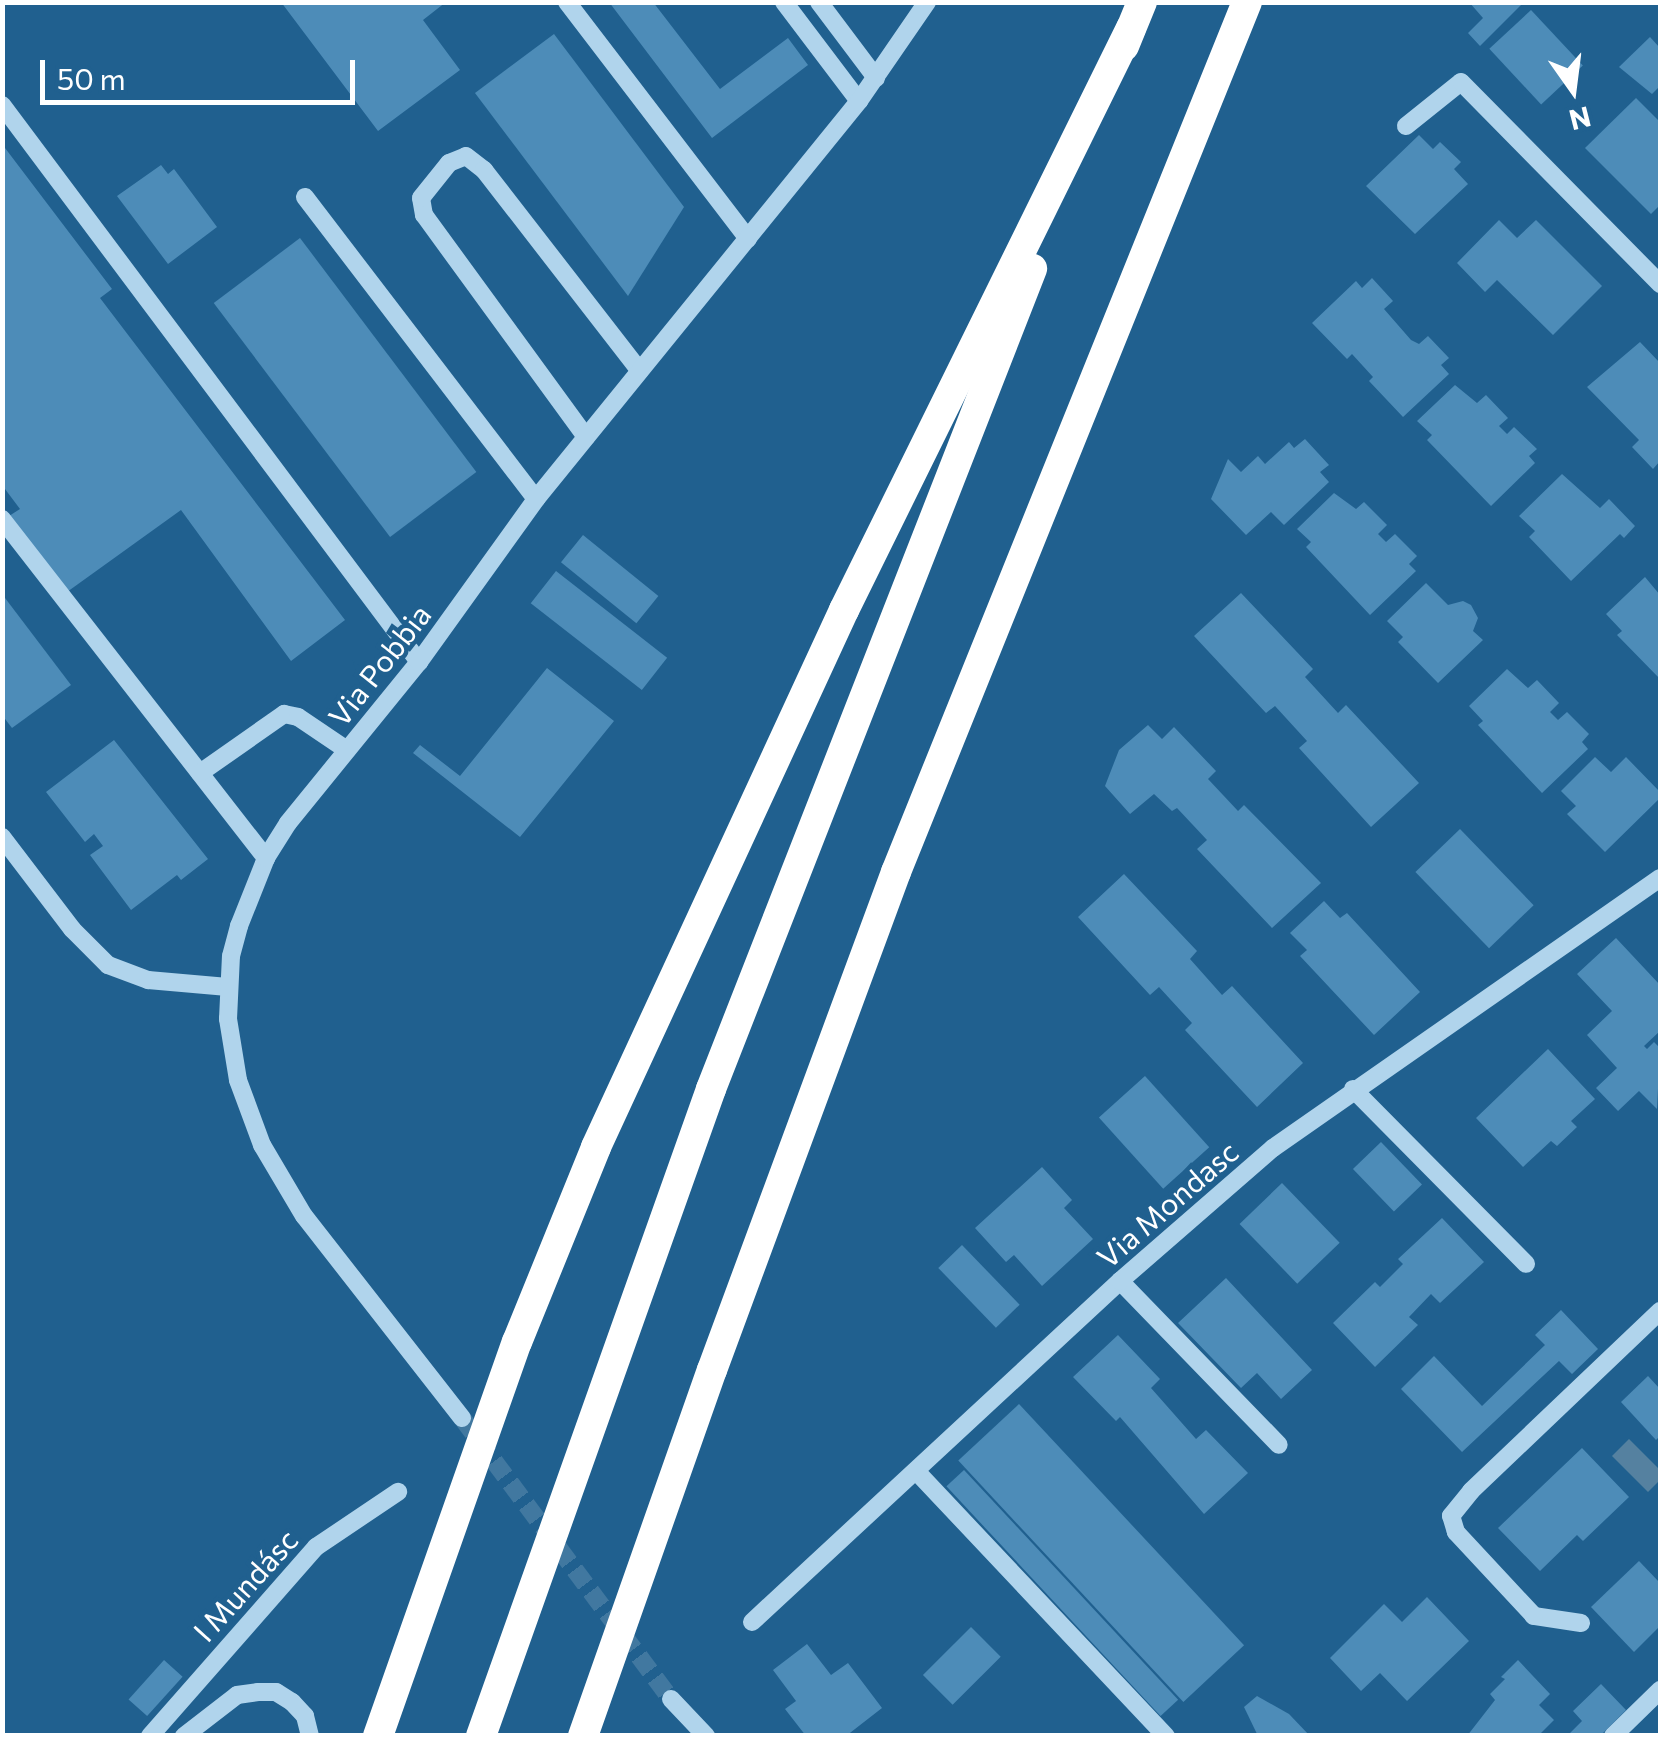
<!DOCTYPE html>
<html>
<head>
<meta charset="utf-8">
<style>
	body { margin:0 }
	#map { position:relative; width:1663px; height:1738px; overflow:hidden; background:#20608f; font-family:Commissioner,sans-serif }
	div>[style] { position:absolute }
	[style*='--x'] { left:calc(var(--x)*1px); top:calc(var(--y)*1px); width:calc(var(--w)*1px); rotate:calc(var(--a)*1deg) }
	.water>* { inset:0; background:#5581a0 }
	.building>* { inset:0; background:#4d8cb8; transform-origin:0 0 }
	.minor-tunnel>* { height:18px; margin-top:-9px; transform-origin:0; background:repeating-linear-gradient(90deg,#4178a0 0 18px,transparent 0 27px) }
	.minor>* { height:18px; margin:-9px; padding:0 9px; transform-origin:9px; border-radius:9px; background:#b0d4ec }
	.highway>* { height:30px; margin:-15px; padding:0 15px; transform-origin:15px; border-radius:15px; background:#fff }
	span { translate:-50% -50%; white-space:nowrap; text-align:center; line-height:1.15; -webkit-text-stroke:9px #20608f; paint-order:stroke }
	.street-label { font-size:30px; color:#fff }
	.frame { position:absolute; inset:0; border:5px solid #fff; pointer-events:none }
	.north { position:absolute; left:1523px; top:40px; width:100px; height:100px; -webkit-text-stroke:8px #20608f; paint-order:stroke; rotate:166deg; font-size:28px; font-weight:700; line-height:40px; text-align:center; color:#fff }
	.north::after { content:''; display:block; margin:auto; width:35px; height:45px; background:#fff; clip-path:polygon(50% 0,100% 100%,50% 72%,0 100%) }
	.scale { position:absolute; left:40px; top:60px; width:315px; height:45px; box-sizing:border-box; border:5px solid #fff; border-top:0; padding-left:12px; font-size:30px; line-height:35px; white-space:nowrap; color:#fff; -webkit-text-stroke:8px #20608f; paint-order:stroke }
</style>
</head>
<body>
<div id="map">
	<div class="water">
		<div style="clip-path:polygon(1629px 1439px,1660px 1470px,1660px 1480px,1648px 1492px,1612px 1456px)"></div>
	</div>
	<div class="building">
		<div style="clip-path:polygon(281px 2px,446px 2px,423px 20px,460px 70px,378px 131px)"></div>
		<div style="clip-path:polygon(609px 2px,653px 2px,720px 89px,788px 38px,808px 65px,712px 138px)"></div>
		<div style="clip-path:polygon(1469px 2px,1524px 2px,1480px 46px,1468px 33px,1483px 18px)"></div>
		<div style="left:1531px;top:10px;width:76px;height:57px;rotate:47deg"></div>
		<div style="clip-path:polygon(554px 34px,684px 207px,628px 296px,475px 93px)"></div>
		<div style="clip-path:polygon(1650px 37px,1660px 48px,1660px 86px,1652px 94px,1619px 67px)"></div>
		<div style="clip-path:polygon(1636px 98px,1660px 122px,1660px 205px,1651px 214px,1585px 148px)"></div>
		<div style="clip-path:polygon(1419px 135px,1433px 149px,1440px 142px,1461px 162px,1454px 169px,1468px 184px,1415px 234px,1366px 186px)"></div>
		<div style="clip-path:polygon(2px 144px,112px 289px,100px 298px,345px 620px,291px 661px,181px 510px,67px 592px,9px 516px,20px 509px,2px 485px)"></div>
		<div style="clip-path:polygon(161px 165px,168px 174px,174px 169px,217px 227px,168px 264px,117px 196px)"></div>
		<div style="clip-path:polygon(1499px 220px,1517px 238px,1536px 220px,1602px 286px,1553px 335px,1497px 280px,1485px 292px,1457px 263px)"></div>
		<div style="left:300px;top:238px;width:293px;height:108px;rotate:53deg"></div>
		<div style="clip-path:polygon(1372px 278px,1393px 301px,1384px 309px,1411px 340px,1419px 344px,1428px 336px,1449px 358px,1441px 365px,1449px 374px,1403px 417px,1369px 381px,1373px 377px,1352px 354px,1347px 359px,1312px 323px,1356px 281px,1362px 288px)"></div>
		<div style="clip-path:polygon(1640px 342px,1660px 363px,1660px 461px,1653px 469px,1632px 447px,1639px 440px,1587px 387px)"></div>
		<div style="clip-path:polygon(1455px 385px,1477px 403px,1486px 395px,1508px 418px,1499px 426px,1507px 434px,1514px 427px,1537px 449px,1529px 456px,1535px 463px,1491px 506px,1427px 440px,1432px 435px,1417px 421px)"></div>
		<div style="clip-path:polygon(1305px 439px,1329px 465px,1320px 472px,1329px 482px,1284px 525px,1271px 512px,1246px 535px,1211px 499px,1228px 459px,1241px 472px,1258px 456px,1265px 464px,1289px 442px,1294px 448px)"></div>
		<div style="clip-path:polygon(1562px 474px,1600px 508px,1609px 499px,1635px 526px,1624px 538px,1620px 534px,1571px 581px,1529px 537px,1535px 531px,1519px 516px)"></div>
		<div style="clip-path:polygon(1334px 493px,1356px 509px,1364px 502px,1387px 525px,1378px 534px,1386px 542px,1395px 534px,1417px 556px,1409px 564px,1416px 571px,1370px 615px,1306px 547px,1311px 542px,1297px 529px)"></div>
		<div style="left:583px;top:535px;width:97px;height:35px;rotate:39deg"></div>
		<div style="left:556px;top:571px;width:141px;height:41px;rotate:38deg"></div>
		<div style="clip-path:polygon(1645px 577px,1660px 595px,1660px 679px,1617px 635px,1622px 631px,1606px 614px)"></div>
		<div style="clip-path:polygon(1426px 583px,1448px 605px,1463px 601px,1471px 605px,1478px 618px,1473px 631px,1483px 640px,1438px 683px,1398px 642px,1403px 637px,1387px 621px)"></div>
		<div style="clip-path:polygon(1241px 593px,1313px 669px,1305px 677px,1338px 713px,1346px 705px,1419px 783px,1371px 827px,1299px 748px,1307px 741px,1275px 706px,1266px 713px,1194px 636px)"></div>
		<div style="clip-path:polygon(2px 594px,71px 685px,12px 728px,2px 715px)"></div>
		<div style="clip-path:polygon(547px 668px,614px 721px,520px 837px,413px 753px,420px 745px,460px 776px)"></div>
		<div style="clip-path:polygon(1507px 669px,1528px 688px,1537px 680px,1559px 703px,1550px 712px,1558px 720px,1567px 712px,1589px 734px,1582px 742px,1588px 749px,1542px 793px,1478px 725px,1483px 721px,1469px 706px)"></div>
		<div style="clip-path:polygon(1148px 725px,1162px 739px,1174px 727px,1216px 771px,1208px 779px,1238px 811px,1244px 805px,1321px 883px,1272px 928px,1197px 849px,1207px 840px,1177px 808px,1172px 811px,1154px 794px,1130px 814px,1105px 786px,1119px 750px)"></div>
		<div style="clip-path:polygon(114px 740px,208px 859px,181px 880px,177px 875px,131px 910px,90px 855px,103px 846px,94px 834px,85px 842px,46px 792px)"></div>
		<div style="clip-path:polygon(1595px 757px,1611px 772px,1626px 757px,1660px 792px,1660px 798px,1605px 852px,1567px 814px,1576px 806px,1561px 791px)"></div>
		<div style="left:1460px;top:829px;width:106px;height:62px;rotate:46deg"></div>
		<div style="clip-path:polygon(1124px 874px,1197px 951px,1190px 959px,1222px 995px,1232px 986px,1303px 1063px,1257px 1107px,1185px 1030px,1192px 1023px,1159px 987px,1150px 995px,1078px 917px)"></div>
		<div style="clip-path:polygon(1324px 901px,1340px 918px,1347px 913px,1420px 992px,1374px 1035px,1300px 956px,1307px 950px,1290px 933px)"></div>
		<div style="clip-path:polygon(1616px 938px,1660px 985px,1660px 1031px,1644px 1046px,1647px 1049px,1654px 1042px,1660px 1048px,1657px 1109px,1639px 1091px,1618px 1111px,1596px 1088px,1617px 1068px,1587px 1035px,1612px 1011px,1577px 974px)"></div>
		<div style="clip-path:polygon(1548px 1049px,1595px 1099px,1571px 1121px,1577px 1127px,1557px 1146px,1551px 1141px,1523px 1167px,1476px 1118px)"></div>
		<div style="left:1145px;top:1076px;width:96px;height:62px;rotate:48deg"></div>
		<div style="left:1381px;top:1142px;width:59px;height:39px;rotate:46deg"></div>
		<div style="clip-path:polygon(1042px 1167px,1072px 1200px,1064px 1208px,1093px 1239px,1042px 1286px,1014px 1255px,1006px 1262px,975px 1228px)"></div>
		<div style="left:1282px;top:1183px;width:83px;height:59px;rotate:46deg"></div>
		<div style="clip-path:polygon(1442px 1218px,1484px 1262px,1440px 1303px,1431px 1294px,1409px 1317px,1418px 1325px,1375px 1367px,1333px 1323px,1375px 1282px,1380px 1287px,1403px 1264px,1398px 1259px)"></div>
		<div style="left:962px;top:1245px;width:83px;height:33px;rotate:46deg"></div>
		<div style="clip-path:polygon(1226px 1278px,1312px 1370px,1281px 1399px,1257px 1373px,1241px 1388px,1178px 1323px)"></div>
		<div style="clip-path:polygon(1561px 1310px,1598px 1349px,1572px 1374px,1559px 1361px,1462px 1452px,1401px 1389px,1434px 1356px,1482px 1406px,1545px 1345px,1535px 1335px)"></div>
		<div style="clip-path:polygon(1118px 1335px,1160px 1379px,1151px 1388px,1196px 1439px,1206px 1430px,1248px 1473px,1204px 1514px,1120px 1417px,1116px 1421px,1073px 1377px)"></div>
		<div style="clip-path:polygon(1648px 1376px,1660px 1389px,1660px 1436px,1656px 1440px,1621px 1402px)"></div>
		<div style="left:1019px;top:1404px;width:330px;height:83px;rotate:47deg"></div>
		<div style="clip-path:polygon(1582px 1448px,1629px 1497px,1583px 1541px,1577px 1535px,1540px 1571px,1498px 1528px)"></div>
		<div style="left:964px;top:1470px;width:314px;height:24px;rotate:47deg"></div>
		<div style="clip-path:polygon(1639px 1561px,1660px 1583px,1660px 1626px,1634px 1652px,1591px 1607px)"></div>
		<div style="clip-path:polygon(1427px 1597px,1469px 1641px,1407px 1701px,1380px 1673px,1361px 1691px,1330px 1658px,1384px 1604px,1402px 1622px)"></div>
		<div style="left:971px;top:1627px;width:42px;height:68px;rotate:45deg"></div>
		<div style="clip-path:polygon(807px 1644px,831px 1675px,848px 1663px,882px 1708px,846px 1736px,806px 1736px,785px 1709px,796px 1701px,773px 1670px)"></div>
		<div style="left:164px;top:1660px;width:25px;height:53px;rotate:42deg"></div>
		<div style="clip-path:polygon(1518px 1660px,1550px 1694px,1539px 1705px,1554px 1720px,1538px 1736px,1467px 1736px,1495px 1700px,1490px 1694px,1505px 1679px,1501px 1677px)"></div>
		<div style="clip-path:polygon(1601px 1684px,1626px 1710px,1600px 1736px,1567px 1736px,1582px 1721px,1573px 1711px)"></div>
		<div style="clip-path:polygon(1257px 1696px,1289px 1714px,1310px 1736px,1258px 1736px,1244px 1707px)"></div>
	</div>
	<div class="minor-tunnel">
		<div style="--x:462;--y:1418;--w:350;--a:53.4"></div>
	</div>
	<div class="minor">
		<div style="--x:567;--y:2;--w:298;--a:52.6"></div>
		<div style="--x:784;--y:2;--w:124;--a:52.9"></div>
		<div style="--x:819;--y:2;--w:95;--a:53.1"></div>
		<div style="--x:2;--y:105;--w:696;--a:53.18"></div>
		<div style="--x:1406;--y:126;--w:70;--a:-38.7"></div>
		<div style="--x:1461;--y:82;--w:284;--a:45.4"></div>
		<div style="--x:305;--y:197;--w:380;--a:52.6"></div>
		<div style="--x:586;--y:437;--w:275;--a:-126.1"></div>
		<div style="--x:424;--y:215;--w:17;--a:-100"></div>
		<div style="--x:421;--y:198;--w:45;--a:-51.3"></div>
		<div style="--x:449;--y:163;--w:18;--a:-22"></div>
		<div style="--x:466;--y:156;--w:23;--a:38"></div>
		<div style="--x:484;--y:170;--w:254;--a:52.2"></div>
		<div style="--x:2;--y:519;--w:430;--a:52.1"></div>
		<div style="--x:200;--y:773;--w:103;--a:-35.1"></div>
		<div style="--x:284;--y:714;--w:14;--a:12"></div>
		<div style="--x:298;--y:717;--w:59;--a:34"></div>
		<div style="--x:2;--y:837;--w:116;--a:52.7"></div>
		<div style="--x:72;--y:929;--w:51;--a:45"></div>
		<div style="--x:108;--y:965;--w:43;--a:20.6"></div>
		<div style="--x:148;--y:980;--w:80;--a:5"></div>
		<div style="--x:1353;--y:1089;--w:246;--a:45.3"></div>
		<div style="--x:1120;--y:1281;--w:228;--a:45.9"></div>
		<div style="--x:462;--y:1418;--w:256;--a:-128"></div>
		<div style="--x:304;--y:1216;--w:82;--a:-120.6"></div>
		<div style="--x:262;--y:1145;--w:69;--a:-110.3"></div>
		<div style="--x:238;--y:1080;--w:62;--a:-99.3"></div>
		<div style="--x:228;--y:1019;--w:63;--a:-87.3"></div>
		<div style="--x:231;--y:956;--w:31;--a:-75"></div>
		<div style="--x:239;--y:926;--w:73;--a:-68.3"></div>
		<div style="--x:266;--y:858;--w:41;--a:-57.8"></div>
		<div style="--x:288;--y:823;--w:208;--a:-50.9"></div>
		<div style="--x:419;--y:662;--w:201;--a:-54.3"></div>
		<div style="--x:536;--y:499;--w:513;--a:-50.94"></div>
		<div style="--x:859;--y:101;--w:120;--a:-55.5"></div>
		<div style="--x:917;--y:1472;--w:363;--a:46.7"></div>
		<div style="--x:752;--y:1622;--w:502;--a:-42.82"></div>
		<div style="--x:1120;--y:1281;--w:203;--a:-41"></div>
		<div style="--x:1273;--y:1148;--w:472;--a:-34.9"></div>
		<div style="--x:1581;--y:1623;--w:48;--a:-171.5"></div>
		<div style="--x:1534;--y:1616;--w:115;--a:-132.9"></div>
		<div style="--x:1456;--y:1532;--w:17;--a:-107"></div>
		<div style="--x:1451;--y:1516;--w:32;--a:-51"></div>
		<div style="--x:1471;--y:1491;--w:261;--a:-43.6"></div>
		<div style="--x:671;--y:1699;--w:51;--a:46.6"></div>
		<div style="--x:150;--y:1736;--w:252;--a:-48.7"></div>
		<div style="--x:316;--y:1547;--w:99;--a:-33.9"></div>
		<div style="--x:184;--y:1736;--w:67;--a:-37.7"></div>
		<div style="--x:237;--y:1695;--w:21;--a:-8"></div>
		<div style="--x:258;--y:1692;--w:18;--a:0"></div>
		<div style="--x:276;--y:1692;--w:19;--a:32"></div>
		<div style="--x:292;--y:1702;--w:19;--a:47"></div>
		<div style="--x:305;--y:1716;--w:21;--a:76"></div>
		<div style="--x:1613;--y:1736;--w:66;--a:-44.4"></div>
	</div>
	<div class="highway">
		<div style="--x:1124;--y:46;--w:48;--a:-67.8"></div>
		<div style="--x:378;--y:1736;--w:418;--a:-70.6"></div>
		<div style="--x:517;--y:1342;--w:210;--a:-67.9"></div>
		<div style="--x:596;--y:1147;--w:592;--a:-65.21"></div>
		<div style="--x:844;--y:610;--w:649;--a:-63.75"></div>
		<div style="--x:481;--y:1736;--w:687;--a:-70.43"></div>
		<div style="--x:711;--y:1089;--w:881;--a:-68.62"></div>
		<div style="--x:583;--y:1736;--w:388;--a:-70.6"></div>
		<div style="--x:712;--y:1370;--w:531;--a:-69.72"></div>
		<div style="--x:896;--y:872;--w:938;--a:-68.03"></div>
	</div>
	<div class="street-label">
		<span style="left:379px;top:665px;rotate:-52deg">Via Pobbia</span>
		<span style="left:1167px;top:1204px;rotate:-41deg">Via Mondasc</span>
		<span style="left:245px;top:1585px;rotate:-48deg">I Mundásc</span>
	</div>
	<div class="frame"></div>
	<div class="north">N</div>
	<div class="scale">50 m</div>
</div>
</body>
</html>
